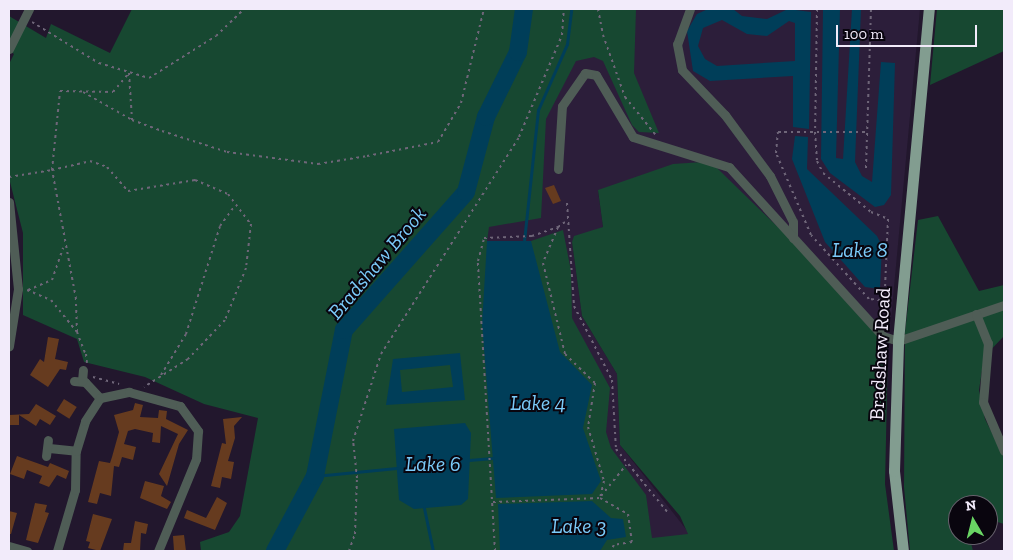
<!DOCTYPE html>
<html>
<head>
<meta charset="utf-8">
<style>
	body { margin:0 }
	#map { position:relative; width:1013px; height:560px; overflow:hidden; background:#22172d; font-family:"Zilla Slab",serif }
	div>[style] { position:absolute }
	[style*='--x'] { left:calc(var(--x)*1px); top:calc(var(--y)*1px); width:calc(var(--w)*1px); rotate:calc(var(--a)*1deg) }
	.built>* { inset:0; background:#2c1e3a }
	.green>* { inset:0; background:#174831 }
	.water>* { inset:0; background:#003e59 }
	.stream>* { height:3px; margin:-1.5px; padding:0 1.5px; transform-origin:1.5px; border-radius:1.5px; background:#003e59 }
	.river>* { height:18px; margin:-9px; padding:0 9px; transform-origin:9px; border-radius:9px; background:#003e59 }
	.building>* { inset:0; background:#663b1f; transform-origin:0 0 }
	.path>* { height:2px; margin-top:-1px; transform-origin:0; background:repeating-linear-gradient(90deg,#6f6679 0 2.5px,transparent 0 6.5px) }
	.minor>* { height:9px; margin:-4.5px; padding:0 4.5px; transform-origin:4.5px; border-radius:4.5px; background:#4f5d56 }
	.major>* { height:11px; margin:-5.5px; padding:0 5.5px; transform-origin:5.5px; border-radius:5.5px; background:#829d90 }
	span { translate:-50% -50%; white-space:nowrap; text-align:center; line-height:1.15; -webkit-text-stroke:4px #09050e; paint-order:stroke }
	.street-label { font-size:20px; color:#f2ebfa }
	.water-label { font-size:21px; color:#7bcbfa; font-style:italic }
	.frame { position:absolute; inset:0; border:10px solid #f2ebfa; pointer-events:none }
	.north { position:absolute; left:948px; top:495px; width:50px; height:50px; box-sizing:border-box; background:#09050e; border:1px solid #66616c; border-radius:50%; rotate:352deg; font-size:14px; font-weight:700; line-height:20px; text-align:center; color:#f2ebfa }
	.north::after { content:''; display:block; margin:auto; width:18px; height:22px; background:#69d464; clip-path:polygon(50% 0,100% 100%,50% 72%,0 100%) }
	.scale { position:absolute; left:836px; top:25px; width:141px; height:22px; box-sizing:border-box; border:2px solid #f2ebfa; border-top:0; padding-left:6px; font-size:15px; line-height:18px; white-space:nowrap; color:#f2ebfa; -webkit-text-stroke:4px #09050e; paint-order:stroke }
</style>
</head>
<body>
<div id="map">
	<div class="built">
		<div style="clip-path:polygon(596px 9px,920px 9px,888px 351px,598px 191px,603px 227px,572px 242px,582px 316px,617px 374px,620px 445px,703px 551px,377px 551px,367px 429px)"></div>
	</div>
	<div class="green">
		<div style="clip-path:polygon(132px 9px,636px 9px,634px 73px,659px 133px,639px 132px,632px 125px,603px 61px,594px 57px,576px 61px,546px 119px,541px 218px,489px 227px,487px 241px,531px 241px,563px 230px,571px 271px,572px 318px,610px 388px,606px 432px,611px 448px,646px 495px,652px 538px,688px 534px,680px 516px,620px 445px,617px 374px,582px 316px,572px 242px,574px 236px,603px 227px,598px 190px,673px 164px,703px 162px,717px 168px,787px 236px,888px 348px,885px 484px,894px 551px,201px 551px,200px 542px,229px 532px,240px 516px,258px 418px,204px 404px,145px 377px,84px 362px,77px 339px,23px 315px,23px 233px,9px 178px,9px 64px,14px 54px,9px 50px,9px 16px,46px 38px,51px 24px,110px 53px)"></div>
		<div style="clip-path:polygon(937px 9px,1004px 9px,1004px 51px,930px 85px)"></div>
		<div style="clip-path:polygon(938px 216px,979px 291px,1004px 285px,1004px 336px,984px 357px,979px 390px,985px 419px,1004px 457px,1004px 524px,988px 519px,988px 505px,958px 505px,958px 535px,969px 535px,973px 551px,910px 551px,904px 487px,905px 332px,918px 220px)"></div>
	</div>
	<div class="water">
		<div style="clip-path:polygon(evenodd,708px 9px,733px 9px,742px 16px,767px 19px,788px 9px,811px 12px,809px 129px,793px 127px,793px 76px,710px 81px,693px 71px,687px 31px,697px 14px,708px 9px,722px 20px,747px 34px,767px 36px,789px 21px,795px 23px,795px 61px,717px 66px,705px 59px,698px 46px,703px 28px,722px 20px)"></div>
		<div style="clip-path:polygon(823px 9px,840px 9px,836px 158px,843px 159px,852px 9px,861px 9px,855px 162px,862px 176px,872px 182px,881px 62px,895px 63px,891px 195px,884px 205px,875px 207px,830px 173px,821px 159px)"></div>
		<div style="clip-path:polygon(795px 136px,808px 137px,807px 169px,877px 236px,882px 246px,880px 289px,865px 287px,825px 242px,792px 159px)"></div>
		<div style="clip-path:polygon(487px 241px,531px 241px,560px 352px,592px 385px,583px 428px,601px 481px,592px 494px,496px 498px,482px 324px)"></div>
		<div style="clip-path:polygon(evenodd,460px 353px,465px 400px,386px 405px,393px 359px,460px 353px,450px 365px,453px 387px,402px 392px,400px 370px,450px 365px)"></div>
		<div style="clip-path:polygon(465px 423px,471px 433px,468px 499px,461px 505px,414px 509px,399px 500px,394px 429px)"></div>
		<div style="clip-path:polygon(592px 501px,611px 518px,623px 519px,626px 537px,607px 540px,600px 551px,500px 551px,498px 504px)"></div>
	</div>
	<div class="stream">
		<div style="--x:524;--y:241;--w:132;--a:-83.9"></div>
		<div style="--x:538;--y:110;--w:72;--a:-66.3"></div>
		<div style="--x:567;--y:44;--w:35;--a:-83"></div>
		<div style="--x:469;--y:460;--w:24;--a:-5"></div>
		<div style="--x:315;--y:476;--w:82;--a:-5.6"></div>
		<div style="--x:424;--y:508;--w:44;--a:78.2"></div>
	</div>
	<div class="river">
		<div style="--x:275;--y:551;--w:85;--a:-61.9"></div>
		<div style="--x:315;--y:476;--w:149;--a:-78.8"></div>
		<div style="--x:344;--y:330;--w:184;--a:-48.5"></div>
		<div style="--x:466;--y:192;--w:78;--a:-75.1"></div>
		<div style="--x:486;--y:117;--w:72;--a:-63.8"></div>
		<div style="--x:518;--y:52;--w:43;--a:-82.1"></div>
	</div>
	<div class="building">
		<div style="clip-path:polygon(554px 185px,561px 201px,553px 204px,545px 188px)"></div>
		<div style="clip-path:polygon(48px 337px,59px 339px,55px 359px,68px 362px,66px 370px,60px 369px,48px 387px,30px 375px,40px 359px,44px 362px)"></div>
		<div style="left:64px;top:399px;width:15px;height:14px;rotate:32deg"></div>
		<div style="clip-path:polygon(135px 403px,143px 405px,140px 417px,158px 418px,159px 410px,167px 411px,166px 419px,188px 430px,179px 444px,167px 486px,159px 474px,178px 434px,161px 426px,160px 443px,152px 442px,153px 433px,135px 429px,128px 431px,124px 444px,136px 447px,133px 460px,122px 457px,119px 467px,114px 466px,111px 496px,100px 493px,97px 504px,88px 502px,99px 461px,110px 463px,112px 457px,119px 432px,114px 415px,133px 410px)"></div>
		<div style="clip-path:polygon(36px 404px,56px 416px,50px 425px,40px 419px,36px 426px,19px 415px,19px 425px,9px 425px,9px 415px,29px 414px)"></div>
		<div style="clip-path:polygon(242px 417px,234px 426px,235px 438px,228px 461px,234px 462px,231px 479px,222px 477px,220px 488px,211px 486px,222px 443px,226px 444px,223px 419px)"></div>
		<div style="clip-path:polygon(17px 456px,48px 467px,50px 463px,69px 471px,66px 479px,57px 475px,49px 487px,39px 483px,42px 476px,27px 470px,24px 479px,10px 474px)"></div>
		<div style="clip-path:polygon(145px 481px,164px 486px,161px 496px,171px 502px,167px 509px,140px 498px)"></div>
		<div style="clip-path:polygon(217px 497px,227px 503px,215px 530px,184px 518px,187px 510px,206px 518px)"></div>
		<div style="clip-path:polygon(35px 503px,47px 505px,45px 512px,49px 513px,38px 543px,26px 540px)"></div>
		<div style="clip-path:polygon(9px 511px,17px 513px,11px 534px,9px 534px)"></div>
		<div style="clip-path:polygon(93px 514px,112px 519px,100px 551px,88px 548px,90px 542px,86px 541px)"></div>
		<div style="clip-path:polygon(135px 521px,148px 524px,146px 534px,141px 533px,140px 551px,123px 551px,124px 543px,131px 543px)"></div>
		<div style="clip-path:polygon(184px 535px,186px 551px,174px 551px,173px 536px)"></div>
	</div>
	<div class="path">
		<div style="--x:598;--y:9;--w:26;--a:79"></div>
		<div style="--x:603;--y:35;--w:66;--a:70.5"></div>
		<div style="--x:625;--y:97;--w:48;--a:51"></div>
		<div style="--x:817;--y:9;--w:123;--a:90.9"></div>
		<div style="--x:815;--y:132;--w:29;--a:86"></div>
		<div style="--x:817;--y:161;--w:13;--a:63"></div>
		<div style="--x:823;--y:173;--w:62;--a:39.1"></div>
		<div style="--x:871;--y:212;--w:18;--a:22"></div>
		<div style="--x:888;--y:219;--w:70;--a:92.5"></div>
		<div style="--x:885;--y:289;--w:12;--a:114"></div>
		<div style="--x:880;--y:300;--w:11;--a:-175"></div>
		<div style="--x:869;--y:299;--w:86;--a:-132.2"></div>
		<div style="--x:811;--y:235;--w:89;--a:-113.1"></div>
		<div style="--x:776;--y:153;--w:21;--a:-85"></div>
		<div style="--x:778;--y:132;--w:89;--a:0"></div>
		<div style="--x:32;--y:22;--w:79;--a:31.5"></div>
		<div style="--x:99;--y:63;--w:52;--a:16.7"></div>
		<div style="--x:149;--y:78;--w:79;--a:-32.1"></div>
		<div style="--x:216;--y:36;--w:39;--a:-44"></div>
		<div style="--x:129;--y:73;--w:47;--a:86.3"></div>
		<div style="--x:132;--y:120;--w:32;--a:20"></div>
		<div style="--x:162;--y:131;--w:68;--a:17.9"></div>
		<div style="--x:227;--y:152;--w:92;--a:7.5"></div>
		<div style="--x:318;--y:164;--w:50;--a:-9.3"></div>
		<div style="--x:367;--y:156;--w:72;--a:-11.2"></div>
		<div style="--x:438;--y:142;--w:45;--a:-59.5"></div>
		<div style="--x:461;--y:103;--w:97;--a:-76.3"></div>
		<div style="--x:83;--y:92;--w:56;--a:29.7"></div>
		<div style="--x:866;--y:168;--w:159;--a:-88.2"></div>
		<div style="--x:9;--y:177;--w:44;--a:-9.2"></div>
		<div style="--x:52;--y:170;--w:79;--a:-84.2"></div>
		<div style="--x:60;--y:91;--w:53;--a:1.1"></div>
		<div style="--x:113;--y:92;--w:25;--a:-50"></div>
		<div style="--x:567;--y:203;--w:103;--a:86.1"></div>
		<div style="--x:574;--y:306;--w:83;--a:62.8"></div>
		<div style="--x:612;--y:380;--w:69;--a:86.7"></div>
		<div style="--x:616;--y:449;--w:84;--a:50.8"></div>
		<div style="--x:565;--y:222;--w:9;--a:144"></div>
		<div style="--x:558;--y:227;--w:39;--a:113"></div>
		<div style="--x:543;--y:263;--w:94;--a:76.4"></div>
		<div style="--x:565;--y:354;--w:42;--a:44"></div>
		<div style="--x:595;--y:383;--w:45;--a:99"></div>
		<div style="--x:588;--y:427;--w:56;--a:73.5"></div>
		<div style="--x:604;--y:481;--w:17;--a:103"></div>
		<div style="--x:27;--y:290;--w:26;--a:23"></div>
		<div style="--x:51;--y:300;--w:41;--a:50.9"></div>
		<div style="--x:77;--y:332;--w:22;--a:69"></div>
		<div style="--x:28;--y:290;--w:26;--a:-23"></div>
		<div style="--x:52;--y:280;--w:34;--a:-71"></div>
		<div style="--x:77;--y:332;--w:33;--a:-92"></div>
		<div style="--x:76;--y:299;--w:131;--a:-100.5"></div>
		<div style="--x:52;--y:170;--w:39;--a:-13"></div>
		<div style="--x:90;--y:161;--w:18;--a:19"></div>
		<div style="--x:107;--y:167;--w:32;--a:49"></div>
		<div style="--x:128;--y:191;--w:68;--a:-9.3"></div>
		<div style="--x:195;--y:180;--w:36;--a:23"></div>
		<div style="--x:228;--y:194;--w:38;--a:53"></div>
		<div style="--x:251;--y:224;--w:44;--a:96.5"></div>
		<div style="--x:246;--y:268;--w:56;--a:112"></div>
		<div style="--x:225;--y:320;--w:54;--a:133.5"></div>
		<div style="--x:188;--y:359;--w:52;--a:147.5"></div>
		<div style="--x:86;--y:354;--w:9;--a:84"></div>
		<div style="--x:161;--y:375;--w:48;--a:-58.6"></div>
		<div style="--x:186;--y:334;--w:113;--a:-72.5"></div>
		<div style="--x:220;--y:226;--w:26;--a:-54"></div>
		<div style="--x:93;--y:377;--w:27;--a:15"></div>
		<div style="--x:601;--y:496;--w:40;--a:-51"></div>
		<div style="--x:493;--y:502;--w:107;--a:-2.1"></div>
		<div style="--x:600;--y:498;--w:32;--a:30"></div>
		<div style="--x:628;--y:514;--w:28;--a:82"></div>
		<div style="--x:632;--y:542;--w:18;--a:171"></div>
		<div style="--x:614;--y:545;--w:7;--a:124"></div>
		<div style="--x:349;--y:551;--w:18;--a:-71"></div>
		<div style="--x:355;--y:534;--w:56;--a:-88"></div>
		<div style="--x:357;--y:478;--w:37;--a:-96"></div>
		<div style="--x:353;--y:441;--w:91;--a:-72.2"></div>
		<div style="--x:381;--y:354;--w:257;--a:-57.5"></div>
		<div style="--x:519;--y:137;--w:111;--a:-67.1"></div>
		<div style="--x:562;--y:35;--w:26;--a:-86"></div>
		<div style="--x:495;--y:551;--w:290;--a:-93.4"></div>
		<div style="--x:478;--y:261;--w:24;--a:-75"></div>
		<div style="--x:484;--y:238;--w:48;--a:-2.4"></div>
		<div style="--x:532;--y:236;--w:28;--a:-19"></div>
	</div>
	<div class="minor">
		<div style="--x:690;--y:9;--w:37;--a:110"></div>
		<div style="--x:677;--y:44;--w:26;--a:79"></div>
		<div style="--x:682;--y:70;--w:62;--a:46.3"></div>
		<div style="--x:725;--y:115;--w:76;--a:53.6"></div>
		<div style="--x:770;--y:176;--w:51;--a:63.4"></div>
		<div style="--x:793;--y:222;--w:16;--a:90"></div>
		<div style="--x:9;--y:49;--w:45;--a:-63.4"></div>
		<div style="--x:558;--y:169;--w:63;--a:-86.4"></div>
		<div style="--x:562;--y:106;--w:40;--a:-55.1"></div>
		<div style="--x:585;--y:73;--w:11;--a:10"></div>
		<div style="--x:596;--y:75;--w:72;--a:59.2"></div>
		<div style="--x:633;--y:137;--w:101;--a:17.4"></div>
		<div style="--x:729;--y:167;--w:229;--a:47.7"></div>
		<div style="--x:883;--y:336;--w:16;--a:18"></div>
		<div style="--x:898;--y:341;--w:112;--a:-18.8"></div>
		<div style="--x:9;--y:202;--w:87;--a:84.1"></div>
		<div style="--x:18;--y:289;--w:58;--a:99"></div>
		<div style="--x:976;--y:314;--w:31;--a:68"></div>
		<div style="--x:988;--y:343;--w:59;--a:94.8"></div>
		<div style="--x:983;--y:402;--w:53;--a:66.8"></div>
		<div style="--x:74;--y:381;--w:11;--a:5"></div>
		<div style="--x:85;--y:382;--w:22;--a:47"></div>
		<div style="--x:82;--y:381;--w:11;--a:-85"></div>
		<div style="--x:49;--y:448;--w:27;--a:6"></div>
		<div style="--x:46;--y:456;--w:16;--a:-83"></div>
		<div style="--x:9;--y:546;--w:19;--a:16"></div>
		<div style="--x:57;--y:551;--w:64;--a:-73.6"></div>
		<div style="--x:75;--y:490;--w:39;--a:-89"></div>
		<div style="--x:76;--y:451;--w:31;--a:-73"></div>
		<div style="--x:85;--y:421;--w:27;--a:-57"></div>
		<div style="--x:100;--y:398;--w:30;--a:-12"></div>
		<div style="--x:129;--y:392;--w:53;--a:15.4"></div>
		<div style="--x:180;--y:406;--w:31;--a:54"></div>
		<div style="--x:198;--y:431;--w:28;--a:94"></div>
		<div style="--x:196;--y:459;--w:100;--a:112.4"></div>
	</div>
	<div class="major">
		<div style="--x:903;--y:551;--w:81;--a:-96.4"></div>
		<div style="--x:894;--y:471;--w:130;--a:-88.2"></div>
		<div style="--x:898;--y:341;--w:333;--a:-84.7"></div>
	</div>
	<div class="street-label">
		<span style="left:880px;top:354px;rotate:-87deg">Bradshaw Road</span>
	</div>
	<div class="water-label">
		<span style="left:860px;top:250px">Lake 8</span>
		<span style="left:377px;top:263px;rotate:-50deg">Bradshaw Brook</span>
		<span style="left:538px;top:403px">Lake 4</span>
		<span style="left:433px;top:464px">Lake 6</span>
		<span style="left:579px;top:526px">Lake 3</span>
	</div>
	<div class="frame"></div>
	<div class="north">N</div>
	<div class="scale">100 m</div>
</div>
</body>
</html>
